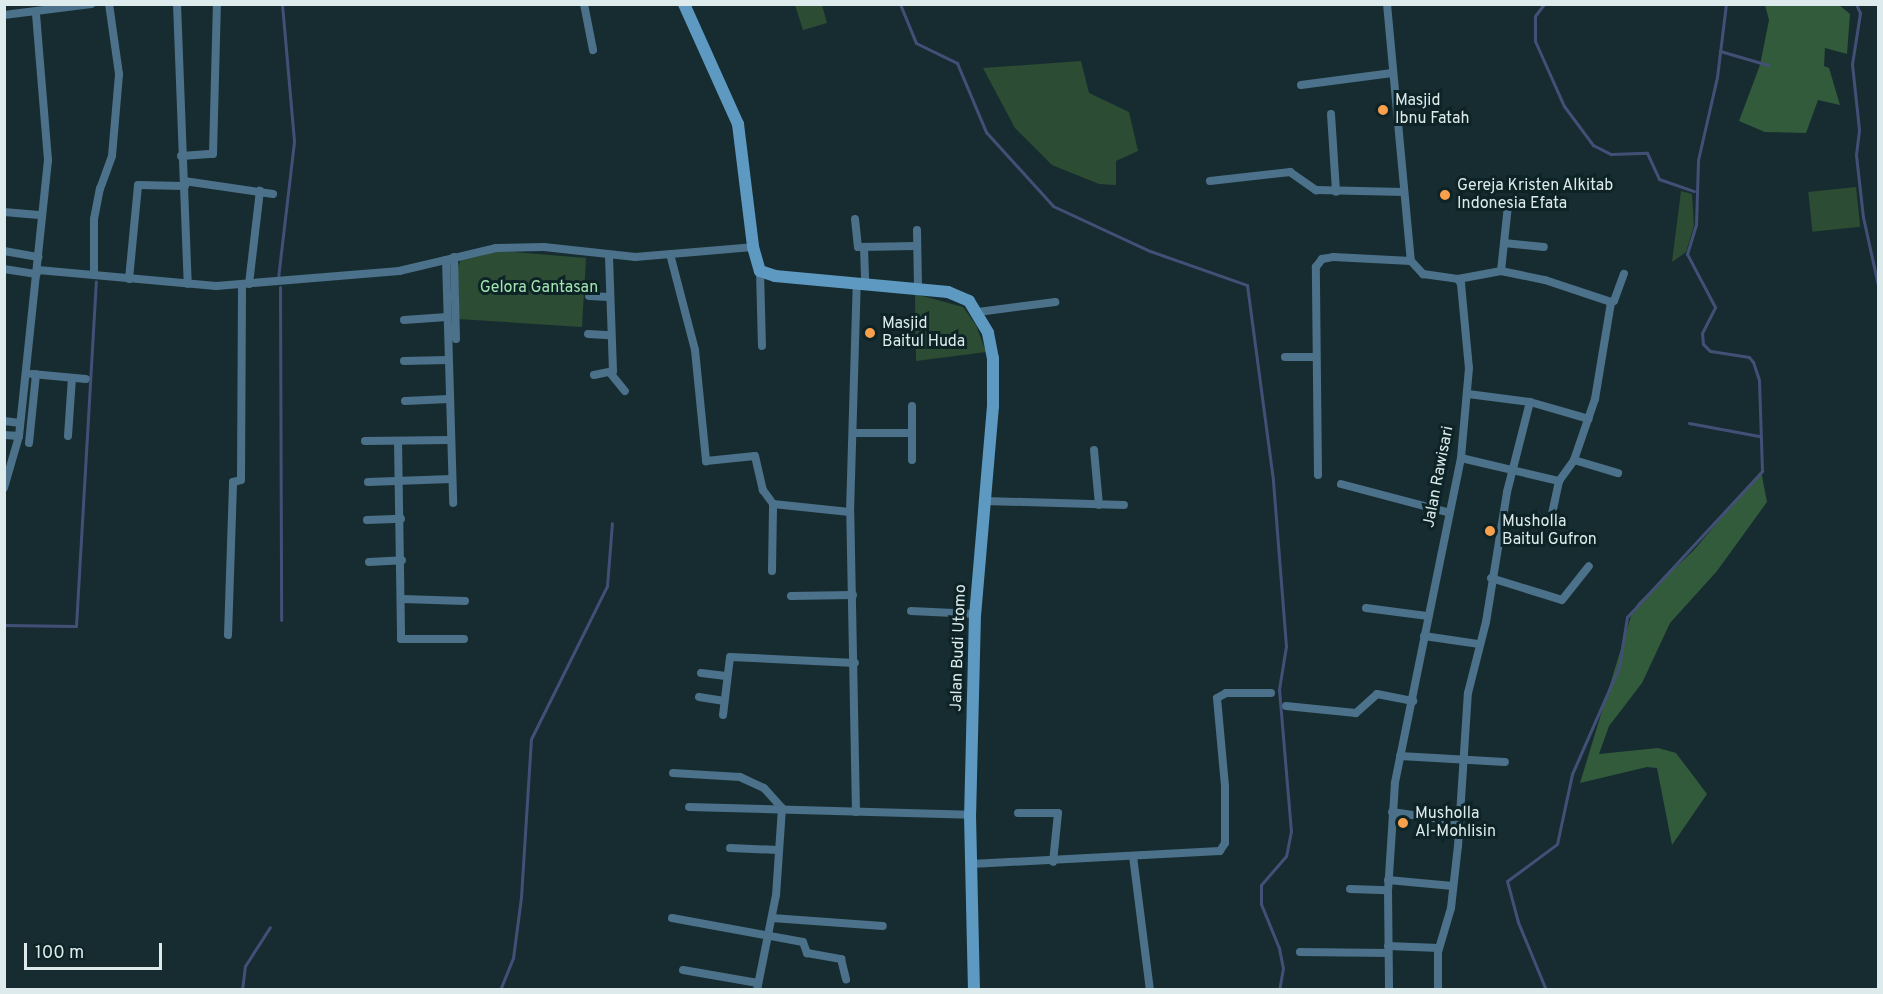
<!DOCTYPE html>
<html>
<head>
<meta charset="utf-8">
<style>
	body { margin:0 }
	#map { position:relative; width:1883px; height:994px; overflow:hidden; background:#172c30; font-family:Overpass,sans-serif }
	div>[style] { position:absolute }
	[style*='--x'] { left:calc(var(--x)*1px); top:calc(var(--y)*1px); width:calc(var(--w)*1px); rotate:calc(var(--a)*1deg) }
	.green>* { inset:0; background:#2c4d34; transform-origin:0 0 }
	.forest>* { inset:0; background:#325b3c }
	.stream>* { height:3px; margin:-1.5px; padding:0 1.5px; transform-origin:1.5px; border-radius:1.5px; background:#425077 }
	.street>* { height:8px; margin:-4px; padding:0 4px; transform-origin:4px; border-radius:4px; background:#4c718a }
	.secondary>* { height:12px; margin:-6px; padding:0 6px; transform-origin:6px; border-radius:6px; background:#5d99c1 }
	.dots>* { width:16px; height:16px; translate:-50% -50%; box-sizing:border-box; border:3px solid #0d2326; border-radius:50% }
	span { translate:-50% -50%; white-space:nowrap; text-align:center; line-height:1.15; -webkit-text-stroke:6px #0d2326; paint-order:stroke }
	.poi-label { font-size:16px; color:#deebed }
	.left { translate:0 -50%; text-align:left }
	.park-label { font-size:16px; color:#a3e5b1 }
	.street-label { font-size:16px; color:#deebed }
	.frame { position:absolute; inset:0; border:6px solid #deebed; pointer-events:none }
	.scale { position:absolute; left:24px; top:943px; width:138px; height:27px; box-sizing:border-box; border:3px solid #deebed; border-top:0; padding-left:8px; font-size:18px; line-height:21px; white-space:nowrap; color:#deebed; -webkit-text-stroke:4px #0d2326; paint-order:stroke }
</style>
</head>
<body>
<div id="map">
	<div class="green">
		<div style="clip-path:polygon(795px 5px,822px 5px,827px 23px,803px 30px)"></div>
		<div style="clip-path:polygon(1081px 61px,1089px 93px,1129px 112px,1138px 151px,1116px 161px,1116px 185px,1099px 184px,1052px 165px,1015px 128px,983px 68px)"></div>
		<div style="left:1856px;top:187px;width:40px;height:48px;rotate:84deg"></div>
		<div style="clip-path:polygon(1681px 191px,1692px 194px,1694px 226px,1686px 252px,1672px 262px)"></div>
		<div style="clip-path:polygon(501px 251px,586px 258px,582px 327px,458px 319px,458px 266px,461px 260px)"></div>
		<div style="clip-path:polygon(915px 294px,963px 307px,976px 325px,986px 352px,916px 361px)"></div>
	</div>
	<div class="forest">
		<div style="clip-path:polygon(1765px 5px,1839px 5px,1850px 14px,1847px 54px,1825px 48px,1824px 66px,1829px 68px,1840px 105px,1818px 100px,1806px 133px,1765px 132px,1739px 121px,1760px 65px,1769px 20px)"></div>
		<div style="clip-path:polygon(1761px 471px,1767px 502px,1717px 571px,1670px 623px,1642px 683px,1609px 726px,1599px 754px,1658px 748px,1676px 753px,1707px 794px,1672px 845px,1657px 768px,1647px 767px,1580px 783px,1631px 616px,1638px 603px,1694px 550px)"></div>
	</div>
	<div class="stream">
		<div style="--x:900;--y:4;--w:42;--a:67.7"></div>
		<div style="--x:916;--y:43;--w:46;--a:26"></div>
		<div style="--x:957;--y:63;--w:75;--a:67.2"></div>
		<div style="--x:986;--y:132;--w:100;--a:47.8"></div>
		<div style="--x:1053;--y:206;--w:107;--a:24.9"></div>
		<div style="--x:1150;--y:251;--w:103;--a:19.3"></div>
		<div style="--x:1247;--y:285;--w:198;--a:82.4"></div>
		<div style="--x:1273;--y:481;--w:166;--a:85.5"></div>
		<div style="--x:1286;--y:646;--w:44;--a:99.2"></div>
		<div style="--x:1279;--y:689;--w:143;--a:85.2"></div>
		<div style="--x:1291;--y:831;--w:25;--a:101"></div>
		<div style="--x:1286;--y:856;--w:38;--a:131"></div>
		<div style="--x:1261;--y:885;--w:19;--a:90"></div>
		<div style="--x:1261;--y:904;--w:48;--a:67.8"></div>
		<div style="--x:1279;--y:948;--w:20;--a:79"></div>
		<div style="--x:1283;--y:968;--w:22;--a:100"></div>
		<div style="--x:1544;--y:4;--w:15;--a:127"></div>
		<div style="--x:1535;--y:16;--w:25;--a:90"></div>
		<div style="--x:1535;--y:41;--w:71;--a:66"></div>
		<div style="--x:1564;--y:106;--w:49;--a:53.4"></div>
		<div style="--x:1593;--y:145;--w:20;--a:27"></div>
		<div style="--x:1611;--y:154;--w:36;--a:-2"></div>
		<div style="--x:1647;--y:153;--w:29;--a:65"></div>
		<div style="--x:1659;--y:179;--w:37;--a:19"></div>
		<div style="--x:1856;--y:4;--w:10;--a:66"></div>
		<div style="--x:1860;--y:13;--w:52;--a:98.9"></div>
		<div style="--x:1852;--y:64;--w:66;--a:83.9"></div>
		<div style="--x:1859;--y:130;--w:25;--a:97"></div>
		<div style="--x:1856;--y:155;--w:62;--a:83.6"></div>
		<div style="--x:1863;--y:217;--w:70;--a:77.6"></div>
		<div style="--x:1720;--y:51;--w:50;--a:16.3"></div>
		<div style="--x:278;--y:278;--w:138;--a:-83.3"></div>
		<div style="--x:294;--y:141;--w:138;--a:-95"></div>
		<div style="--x:280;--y:287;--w:333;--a:89.8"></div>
		<div style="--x:1689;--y:423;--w:71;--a:10.5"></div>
		<div style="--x:4;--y:625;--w:72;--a:0.8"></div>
		<div style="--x:76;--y:626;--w:345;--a:-86.7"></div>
		<div style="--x:242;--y:990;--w:24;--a:-83"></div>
		<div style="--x:245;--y:966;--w:46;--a:-57.3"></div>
		<div style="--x:500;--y:990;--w:35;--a:-68"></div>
		<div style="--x:513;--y:958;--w:62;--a:-82.5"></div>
		<div style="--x:521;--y:897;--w:158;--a:-86.4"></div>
		<div style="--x:531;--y:739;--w:171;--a:-63.6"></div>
		<div style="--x:607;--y:586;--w:63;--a:-85.5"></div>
		<div style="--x:1546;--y:990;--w:74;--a:-112.4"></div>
		<div style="--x:1518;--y:922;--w:42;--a:-105"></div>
		<div style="--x:1507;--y:881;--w:62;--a:-36.5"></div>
		<div style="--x:1557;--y:844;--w:72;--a:-77.9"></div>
		<div style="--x:1572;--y:774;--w:117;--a:-66.3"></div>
		<div style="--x:1619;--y:667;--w:51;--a:-80.9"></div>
		<div style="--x:1627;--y:617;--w:199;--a:-47.2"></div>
		<div style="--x:1762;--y:471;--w:91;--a:-91.9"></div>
		<div style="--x:1759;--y:380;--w:19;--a:-108"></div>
		<div style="--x:1753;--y:362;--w:6;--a:-129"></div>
		<div style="--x:1749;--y:357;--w:39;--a:-171"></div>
		<div style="--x:1710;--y:351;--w:10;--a:-135"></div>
		<div style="--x:1703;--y:344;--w:11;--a:-95"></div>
		<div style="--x:1702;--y:333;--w:29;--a:-63"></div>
		<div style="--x:1715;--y:307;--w:60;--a:-117.8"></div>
		<div style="--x:1687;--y:254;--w:30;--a:-73"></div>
		<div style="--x:1696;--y:225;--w:65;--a:-88.2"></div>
		<div style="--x:1698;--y:160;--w:85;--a:-77.1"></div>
		<div style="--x:1717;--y:77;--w:74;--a:-83"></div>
	</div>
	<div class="street">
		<div style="--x:177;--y:4;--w:280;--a:87.8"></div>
		<div style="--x:584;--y:4;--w:47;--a:78.9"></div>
		<div style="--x:1387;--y:4;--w:258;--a:84.7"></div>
		<div style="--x:1411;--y:261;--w:18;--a:47"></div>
		<div style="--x:1423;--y:274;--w:35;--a:8"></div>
		<div style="--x:1458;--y:279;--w:6;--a:59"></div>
		<div style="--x:1461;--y:284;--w:84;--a:84.6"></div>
		<div style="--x:1469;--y:368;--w:90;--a:95.1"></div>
		<div style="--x:1461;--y:458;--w:332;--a:101.5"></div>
		<div style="--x:1395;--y:783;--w:107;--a:93.7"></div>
		<div style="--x:1388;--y:890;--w:100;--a:89.4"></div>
		<div style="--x:4;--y:15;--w:88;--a:-7.2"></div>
		<div style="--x:1301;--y:85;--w:92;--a:-7.5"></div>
		<div style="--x:1331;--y:114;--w:78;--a:86.3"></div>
		<div style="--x:181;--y:156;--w:32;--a:-4"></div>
		<div style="--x:213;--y:154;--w:150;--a:-88.5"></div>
		<div style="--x:184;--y:181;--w:90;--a:8.3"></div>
		<div style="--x:1210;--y:181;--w:81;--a:-6.4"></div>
		<div style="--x:1290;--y:172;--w:32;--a:35"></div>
		<div style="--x:1316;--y:190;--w:88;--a:1.3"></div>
		<div style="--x:4;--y:212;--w:38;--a:5"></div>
		<div style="--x:855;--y:219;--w:28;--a:84"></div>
		<div style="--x:858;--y:247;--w:59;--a:-1"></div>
		<div style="--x:917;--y:230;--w:57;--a:89"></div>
		<div style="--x:1504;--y:243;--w:40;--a:5.7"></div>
		<div style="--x:864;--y:248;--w:34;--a:88"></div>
		<div style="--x:4;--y:251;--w:35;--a:10"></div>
		<div style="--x:670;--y:254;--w:99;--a:75.4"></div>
		<div style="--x:695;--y:350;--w:112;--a:84.3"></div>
		<div style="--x:706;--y:461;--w:49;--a:-5.8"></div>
		<div style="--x:755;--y:456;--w:35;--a:77"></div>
		<div style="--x:763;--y:490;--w:17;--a:54"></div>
		<div style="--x:773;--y:504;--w:77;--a:5.9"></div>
		<div style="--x:454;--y:257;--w:82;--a:88.6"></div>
		<div style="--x:446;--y:260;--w:243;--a:88.3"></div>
		<div style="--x:4;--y:269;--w:33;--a:9"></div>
		<div style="--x:38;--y:270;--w:179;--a:5.1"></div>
		<div style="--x:216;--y:286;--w:184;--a:-4.7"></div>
		<div style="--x:399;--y:271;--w:100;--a:-13.3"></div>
		<div style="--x:496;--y:248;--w:48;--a:-1.2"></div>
		<div style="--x:544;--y:247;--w:92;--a:6.3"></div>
		<div style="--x:635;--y:257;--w:118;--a:-4.8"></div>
		<div style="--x:760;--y:271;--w:75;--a:88.5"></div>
		<div style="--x:1501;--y:271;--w:66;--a:-83.9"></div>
		<div style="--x:94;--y:275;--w:56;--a:-90"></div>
		<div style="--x:94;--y:219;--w:31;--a:-79"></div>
		<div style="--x:100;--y:189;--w:35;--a:-70"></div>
		<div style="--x:112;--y:156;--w:82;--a:-85.1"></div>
		<div style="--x:119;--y:74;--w:71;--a:-98.1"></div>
		<div style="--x:129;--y:279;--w:94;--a:-84.5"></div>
		<div style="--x:138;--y:185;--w:47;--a:1.2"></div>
		<div style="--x:1458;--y:279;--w:44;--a:-10.5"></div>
		<div style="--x:1501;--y:271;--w:45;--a:11.6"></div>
		<div style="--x:1545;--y:280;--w:70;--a:18.4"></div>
		<div style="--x:249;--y:284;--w:94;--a:-83.3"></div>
		<div style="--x:589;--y:296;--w:20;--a:3"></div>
		<div style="--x:978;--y:312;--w:78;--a:-7.4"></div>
		<div style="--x:404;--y:320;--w:43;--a:-4"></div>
		<div style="--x:588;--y:334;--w:22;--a:3"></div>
		<div style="--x:1285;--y:357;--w:31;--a:0"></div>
		<div style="--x:404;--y:361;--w:44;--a:-1.3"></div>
		<div style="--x:32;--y:374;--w:54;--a:5.3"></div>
		<div style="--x:611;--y:374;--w:22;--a:51"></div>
		<div style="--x:594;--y:375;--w:19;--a:-12"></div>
		<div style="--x:613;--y:371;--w:115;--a:-92"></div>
		<div style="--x:1468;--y:394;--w:63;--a:7.4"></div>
		<div style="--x:1530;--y:402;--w:61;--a:16.1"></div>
		<div style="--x:405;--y:401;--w:44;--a:-2.6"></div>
		<div style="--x:912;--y:406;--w:54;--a:90"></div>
		<div style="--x:4;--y:421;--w:16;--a:7"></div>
		<div style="--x:853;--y:433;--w:59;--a:0"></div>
		<div style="--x:4;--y:435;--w:15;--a:4"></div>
		<div style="--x:68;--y:436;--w:58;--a:-86.1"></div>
		<div style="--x:365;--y:441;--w:84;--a:-0.7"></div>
		<div style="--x:398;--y:441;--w:198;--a:89.1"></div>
		<div style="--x:401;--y:639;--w:63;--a:0"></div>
		<div style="--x:29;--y:443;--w:69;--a:-84.2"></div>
		<div style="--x:1094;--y:450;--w:55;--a:84.8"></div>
		<div style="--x:1461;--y:458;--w:101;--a:13.2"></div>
		<div style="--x:1574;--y:460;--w:46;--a:16.5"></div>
		<div style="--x:1318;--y:475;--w:208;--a:-90.6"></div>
		<div style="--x:1316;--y:267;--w:10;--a:-53"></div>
		<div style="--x:1322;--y:259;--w:11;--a:-10"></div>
		<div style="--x:1333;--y:257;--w:78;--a:2.9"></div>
		<div style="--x:368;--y:482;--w:83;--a:-2.1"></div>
		<div style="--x:1341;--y:484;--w:110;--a:14.8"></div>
		<div style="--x:4;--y:488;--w:54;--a:-73.9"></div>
		<div style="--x:19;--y:436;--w:278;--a:-84"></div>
		<div style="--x:48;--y:160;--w:147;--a:-94.7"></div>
		<div style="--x:985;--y:501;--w:139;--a:1.6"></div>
		<div style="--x:1552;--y:514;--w:34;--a:-78"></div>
		<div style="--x:1559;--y:481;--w:26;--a:-54"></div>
		<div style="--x:1574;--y:460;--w:65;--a:-71"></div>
		<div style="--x:1595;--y:399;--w:98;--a:-80.6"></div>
		<div style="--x:1611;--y:302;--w:3;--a:-18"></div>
		<div style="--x:1614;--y:301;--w:29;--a:-70"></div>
		<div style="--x:367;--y:520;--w:34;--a:-2"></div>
		<div style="--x:369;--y:562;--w:33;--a:-3"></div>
		<div style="--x:772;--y:571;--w:67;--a:-89.1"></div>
		<div style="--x:1491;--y:578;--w:74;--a:17.2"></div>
		<div style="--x:1562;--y:600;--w:43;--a:-51.5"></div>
		<div style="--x:791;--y:596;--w:62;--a:-0.9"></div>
		<div style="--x:402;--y:599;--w:63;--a:1.8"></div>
		<div style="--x:1366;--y:608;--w:63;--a:7.4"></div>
		<div style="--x:911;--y:611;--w:64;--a:2.7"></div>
		<div style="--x:228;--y:635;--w:153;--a:-88.1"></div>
		<div style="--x:233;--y:482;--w:8;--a:-14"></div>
		<div style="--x:241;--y:480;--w:196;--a:-89.7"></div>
		<div style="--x:1424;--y:636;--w:56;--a:8.3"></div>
		<div style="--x:701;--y:673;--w:25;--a:7"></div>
		<div style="--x:699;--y:697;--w:24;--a:9"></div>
		<div style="--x:1286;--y:706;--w:70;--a:5.7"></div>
		<div style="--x:1356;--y:713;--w:28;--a:-42"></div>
		<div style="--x:1377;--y:694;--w:37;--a:11"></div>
		<div style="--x:723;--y:715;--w:58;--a:-83.1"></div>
		<div style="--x:730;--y:657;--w:125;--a:2.7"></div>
		<div style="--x:1400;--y:756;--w:105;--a:3.3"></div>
		<div style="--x:673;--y:773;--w:67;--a:3.4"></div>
		<div style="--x:740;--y:777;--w:26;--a:25"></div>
		<div style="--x:764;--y:788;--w:27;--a:48"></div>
		<div style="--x:782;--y:808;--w:87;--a:93.9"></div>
		<div style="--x:776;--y:895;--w:97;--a:101.3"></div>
		<div style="--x:689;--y:807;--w:281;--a:1.6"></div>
		<div style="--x:856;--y:812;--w:300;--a:-91.1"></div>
		<div style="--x:850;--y:512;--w:230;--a:-88.3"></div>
		<div style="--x:1392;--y:812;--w:69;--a:8.4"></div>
		<div style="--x:1018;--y:813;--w:40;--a:0"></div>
		<div style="--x:1058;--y:813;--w:49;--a:95.8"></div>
		<div style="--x:730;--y:848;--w:48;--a:2.4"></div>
		<div style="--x:1133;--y:856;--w:135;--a:82.8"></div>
		<div style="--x:971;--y:864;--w:249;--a:-3"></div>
		<div style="--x:1220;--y:851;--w:9;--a:-58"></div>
		<div style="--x:1225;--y:843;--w:57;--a:-90"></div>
		<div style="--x:1225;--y:786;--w:88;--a:-95.2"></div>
		<div style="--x:1217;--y:698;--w:10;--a:-29"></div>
		<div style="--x:1226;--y:693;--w:45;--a:0"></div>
		<div style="--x:1388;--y:880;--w:65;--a:5.3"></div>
		<div style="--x:1350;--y:889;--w:38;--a:2"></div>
		<div style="--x:672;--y:918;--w:133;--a:10.4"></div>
		<div style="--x:803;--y:942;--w:12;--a:70"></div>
		<div style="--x:807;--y:953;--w:35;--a:10"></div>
		<div style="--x:841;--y:959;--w:21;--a:76"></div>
		<div style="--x:772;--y:918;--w:111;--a:4.1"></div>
		<div style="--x:1388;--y:946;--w:51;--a:2.2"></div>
		<div style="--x:1300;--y:952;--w:88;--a:0.7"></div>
		<div style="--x:683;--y:970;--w:76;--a:9.8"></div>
		<div style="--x:1438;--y:990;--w:38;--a:-90"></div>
		<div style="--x:1438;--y:952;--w:46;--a:-73.5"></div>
		<div style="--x:1451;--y:908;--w:62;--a:-83.6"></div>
		<div style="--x:1458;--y:846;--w:153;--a:-86.3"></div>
		<div style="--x:1468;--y:693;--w:73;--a:-75.8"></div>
		<div style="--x:1486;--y:622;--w:132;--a:-80.8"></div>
		<div style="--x:1507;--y:492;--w:93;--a:-75.7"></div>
	</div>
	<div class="secondary">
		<div style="--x:684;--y:4;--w:132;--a:65.8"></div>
		<div style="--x:738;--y:124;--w:124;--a:83"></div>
		<div style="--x:753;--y:247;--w:25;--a:74"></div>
		<div style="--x:760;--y:271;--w:16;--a:18"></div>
		<div style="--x:775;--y:276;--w:174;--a:5.3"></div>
		<div style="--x:948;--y:292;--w:23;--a:23"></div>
		<div style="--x:969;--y:301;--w:37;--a:59"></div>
		<div style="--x:988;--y:333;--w:25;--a:79"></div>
		<div style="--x:993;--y:358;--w:48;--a:90"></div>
		<div style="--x:993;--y:406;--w:209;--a:94.9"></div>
		<div style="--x:975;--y:614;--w:201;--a:91.4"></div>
		<div style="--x:970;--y:815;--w:175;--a:88.7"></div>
	</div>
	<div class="dots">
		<div style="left:1383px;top:110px;background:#f8a04b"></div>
		<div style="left:1445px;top:195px;background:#f8a04b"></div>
		<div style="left:870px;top:333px;background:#f8a04b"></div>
		<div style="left:1490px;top:531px;background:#f8a04b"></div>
		<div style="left:1403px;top:823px;background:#f8a04b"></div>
	</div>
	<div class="poi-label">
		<span class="left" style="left:1395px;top:110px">Masjid<br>Ibnu Fatah</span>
		<span class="left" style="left:1457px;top:195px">Gereja Kristen Alkitab<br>Indonesia Efata</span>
		<span class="left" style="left:882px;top:333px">Masjid<br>Baitul Huda</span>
		<span class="left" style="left:1502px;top:531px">Musholla<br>Baitul Gufron</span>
		<span class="left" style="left:1415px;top:823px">Musholla<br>Al-Mohlisin</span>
	</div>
	<div class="park-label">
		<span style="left:539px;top:288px">Gelora Gantasan</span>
	</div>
	<div class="street-label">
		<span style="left:1439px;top:477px;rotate:-79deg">Jalan Rawisari</span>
		<span style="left:959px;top:648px;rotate:-88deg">Jalan Budi Utomo</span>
	</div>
	<div class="frame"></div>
	<div class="scale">100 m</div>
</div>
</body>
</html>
